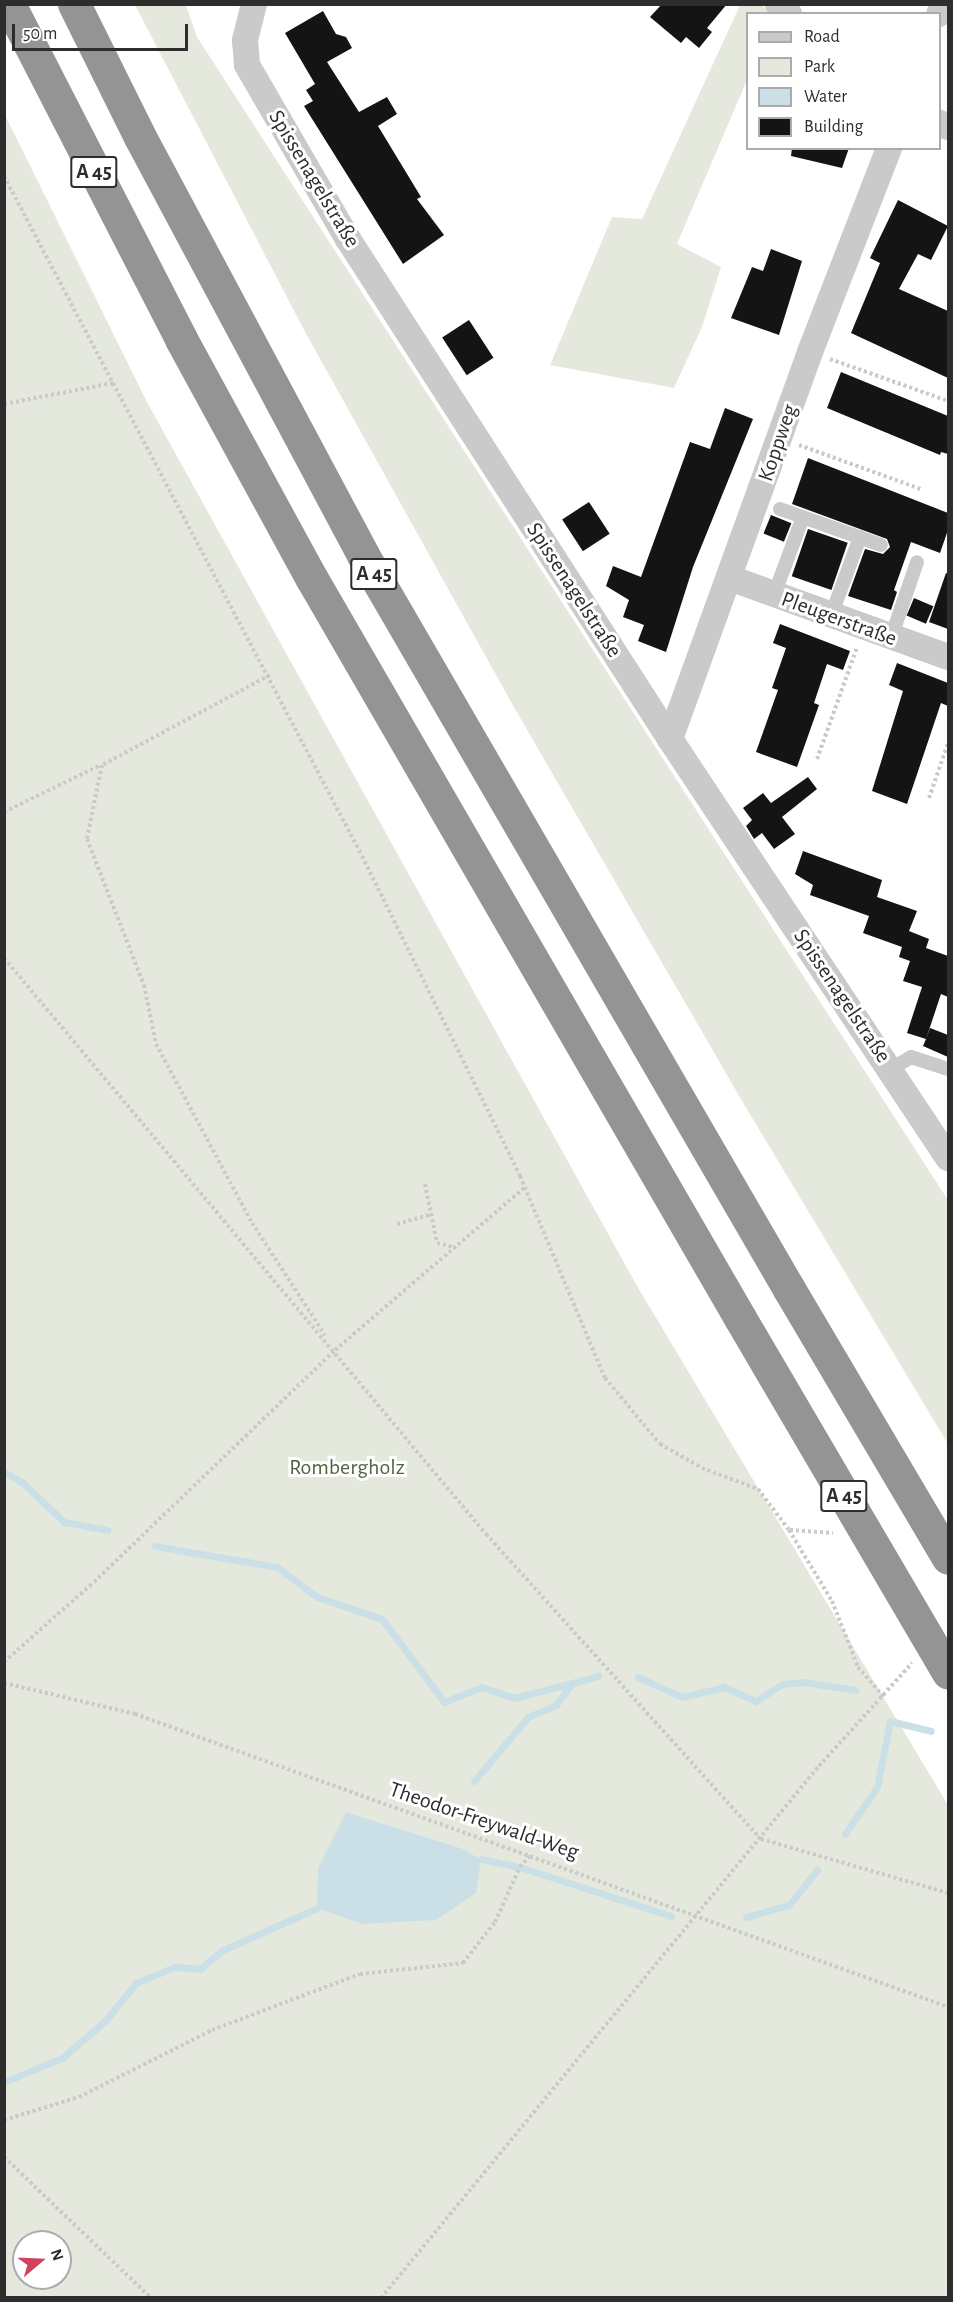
<!DOCTYPE html>
<html>
<head>
<meta charset="utf-8">
<style>
	body { margin:0 }
	#map { position:relative; width:953px; height:2302px; overflow:hidden; background:#fff; font-family:"Alegreya Sans",sans-serif }
	div>[style] { position:absolute }
	[style*='--x'] { left:calc(var(--x)*1px); top:calc(var(--y)*1px); width:calc(var(--w)*1px); rotate:calc(var(--a)*1deg) }
	.green>* { inset:0; background:#e5e9dd }
	.water>* { inset:0; background:#cbdfe7 }
	.stream>* { height:7px; margin:-3.5px; padding:0 3.5px; transform-origin:3.5px; border-radius:3.5px; background:#cbdfe7 }
	.building>* { inset:0; background:#141414; transform-origin:0 0 }
	.path>* { height:4px; margin-top:-2px; transform-origin:0; background:repeating-linear-gradient(90deg,#cacaca 0 3px,transparent 0 6px) }
	.service>* { height:14px; margin:-7px; padding:0 7px; transform-origin:7px; border-radius:7px; background:#cacaca }
	.minor>* { height:26px; margin:-13px; padding:0 13px; transform-origin:13px; border-radius:13px; background:#cacaca }
	.motorway>* { height:33px; margin:-16.5px; padding:0 16.5px; transform-origin:16.5px; border-radius:16.5px; background:#949494 }
	.motorway-bridge>* { height:33px; margin:-16.5px; padding:0 16.5px; transform-origin:16.5px; border-radius:16.5px; background:#949494 }
	span { translate:-50% -50%; white-space:nowrap; text-align:center; line-height:1.15; -webkit-text-stroke:6px #fff; paint-order:stroke }
	.shield-label span { padding:2px 4px; background:#fff; border:2px solid; border-radius:4px; -webkit-text-stroke-width:0 }
	.shield-label { font-size:21px; color:#2d2d2d; font-weight:700 }
	.street-label { font-size:22px; color:#2d2d2d }
	.park-label { font-size:22px; color:#556440 }
	.frame { position:absolute; inset:0; border:6px solid #2d2d2d; pointer-events:none }
	.legend { position:absolute; left:746px; top:12px; width:195px; height:138px; box-sizing:border-box; background:#fff; border:2px solid #ababab; margin:0; padding:8px 10px; list-style:none; font-size:18px; color:#2d2d2d }
	.legend li { display:flex; align-items:center; gap:12px; height:30px }
	.legend b { width:30px; border:2px solid #ababab }
	.north { position:absolute; left:12px; top:2230px; width:60px; height:60px; box-sizing:border-box; background:#fff; border:2px solid #ababab; border-radius:50%; rotate:71deg; font-size:16px; font-weight:700; line-height:24px; text-align:center; color:#2d2d2d }
	.north::after { content:''; display:block; margin:auto; width:21px; height:27px; background:#d1425d; clip-path:polygon(50% 0,100% 100%,50% 72%,0 100%) }
	.scale { position:absolute; left:12px; top:24px; width:176px; height:27px; box-sizing:border-box; border:3px solid #2d2d2d; border-top:0; padding-left:8px; font-size:18px; line-height:21px; white-space:nowrap; color:#2d2d2d; -webkit-text-stroke:4px #fff; paint-order:stroke }
</style>
</head>
<body>
<div id="map">
	<div class="green">
		<div style="clip-path:polygon(135px 5px,186px 5px,197px 37px,948px 1200px,948px 1444px,745px 1106px,515px 709px,304px 330px)"></div>
		<div style="clip-path:polygon(740px 5px,761px 5px,771px 13px,748px 14px,747px 80px,677px 244px,721px 267px,702px 327px,674px 388px,550px 365px,612px 217px,642px 219px)"></div>
		<div style="clip-path:polygon(evenodd,4px 113px,148px 404px,637px 1286px,948px 1805px,948px 2297px,5px 2297px,4px 113px,346px 1812px,461px 1848px,481px 1859px,346px 1812px,4px 113px,24px 2242px,60px 2242px,60px 2278px,24px 2278px,24px 2242px)"></div>
	</div>
	<div class="water">
		<div style="clip-path:polygon(346px 1812px,461px 1848px,481px 1859px,476px 1893px,436px 1920px,362px 1924px,317px 1908px,318px 1868px)"></div>
	</div>
	<div class="stream">
		<div style="--x:4;--y:1472;--w:22;--a:30"></div>
		<div style="--x:23;--y:1483;--w:57;--a:43.6"></div>
		<div style="--x:64;--y:1522;--w:44;--a:10.5"></div>
		<div style="--x:155;--y:1546;--w:124;--a:9.8"></div>
		<div style="--x:277;--y:1567;--w:50;--a:36.9"></div>
		<div style="--x:317;--y:1597;--w:69;--a:18.7"></div>
		<div style="--x:382;--y:1619;--w:104;--a:53.2"></div>
		<div style="--x:444;--y:1702;--w:41;--a:-21.5"></div>
		<div style="--x:482;--y:1687;--w:34;--a:19"></div>
		<div style="--x:514;--y:1698;--w:60;--a:-14.5"></div>
		<div style="--x:638;--y:1677;--w:48;--a:24.4"></div>
		<div style="--x:682;--y:1697;--w:43;--a:-13.4"></div>
		<div style="--x:724;--y:1687;--w:35;--a:24"></div>
		<div style="--x:756;--y:1701;--w:31;--a:-33"></div>
		<div style="--x:782;--y:1684;--w:22;--a:-5"></div>
		<div style="--x:804;--y:1682;--w:52;--a:8.9"></div>
		<div style="--x:474;--y:1781;--w:84;--a:-49.8"></div>
		<div style="--x:528;--y:1717;--w:30;--a:-23"></div>
		<div style="--x:556;--y:1705;--w:27;--a:-54"></div>
		<div style="--x:572;--y:1683;--w:27;--a:-15"></div>
		<div style="--x:845;--y:1834;--w:57;--a:-55.8"></div>
		<div style="--x:877;--y:1787;--w:67;--a:-78.9"></div>
		<div style="--x:890;--y:1721;--w:42;--a:13.7"></div>
		<div style="--x:481;--y:1859;--w:40;--a:12"></div>
		<div style="--x:520;--y:1867;--w:159;--a:18"></div>
		<div style="--x:746;--y:1917;--w:45;--a:-15.6"></div>
		<div style="--x:789;--y:1905;--w:45;--a:-51.3"></div>
		<div style="--x:4;--y:2082;--w:63;--a:-22.5"></div>
		<div style="--x:62;--y:2058;--w:57;--a:-40.7"></div>
		<div style="--x:105;--y:2021;--w:49;--a:-50.8"></div>
		<div style="--x:136;--y:1983;--w:41;--a:-22.8"></div>
		<div style="--x:174;--y:1967;--w:26;--a:4"></div>
		<div style="--x:200;--y:1969;--w:30;--a:-40"></div>
		<div style="--x:223;--y:1950;--w:103;--a:-24.1"></div>
	</div>
	<div class="building">
		<div style="clip-path:polygon(662px 4px,727px 4px,707px 28px,712px 32px,699px 48px,686px 37px,681px 43px,650px 17px)"></div>
		<div style="clip-path:polygon(323px 11px,336px 34px,346px 37px,352px 48px,327px 62px,359px 112px,387px 97px,397px 114px,378px 126px,421px 197px,417px 199px,444px 235px,403px 264px,304px 106px,313px 101px,306px 90px,315px 84px,285px 33px)"></div>
		<div style="clip-path:polygon(792px 148px,849px 148px,842px 168px,791px 156px)"></div>
		<div style="clip-path:polygon(898px 200px,948px 226px,931px 260px,918px 254px,899px 289px,948px 311px,948px 378px,851px 333px,880px 263px,870px 258px)"></div>
		<div style="clip-path:polygon(771px 249px,802px 261px,779px 335px,731px 318px,752px 267px,763px 271px)"></div>
		<div style="left:469px;top:320px;width:45px;height:32px;rotate:57deg"></div>
		<div style="clip-path:polygon(841px 372px,948px 416px,948px 454px,941px 452px,940px 455px,827px 408px)"></div>
		<div style="clip-path:polygon(725px 408px,753px 419px,693px 567px,666px 652px,638px 641px,644px 625px,623px 617px,629px 600px,606px 586px,613px 566px,641px 577px,690px 442px,710px 449px)"></div>
		<div style="clip-path:polygon(808px 458px,948px 513px,948px 530px,940px 553px,911px 542px,894px 590px,897px 592px,891px 610px,848px 596px,865px 549px,883px 554px,890px 547px,887px 539px,792px 504px)"></div>
		<div style="left:589px;top:502px;width:38px;height:32px;rotate:57deg"></div>
		<div style="left:771px;top:515px;width:22px;height:20px;rotate:22deg"></div>
		<div style="left:808px;top:529px;width:42px;height:50px;rotate:19deg"></div>
		<div style="clip-path:polygon(946px 573px,948px 574px,948px 629px,929px 622px)"></div>
		<div style="left:914px;top:598px;width:21px;height:19px;rotate:23deg"></div>
		<div style="clip-path:polygon(780px 624px,850px 651px,843px 670px,827px 664px,814px 703px,819px 705px,797px 767px,756px 752px,778px 690px,772px 688px,786px 648px,773px 643px)"></div>
		<div style="clip-path:polygon(897px 663px,948px 683px,948px 706px,941px 703px,907px 804px,872px 791px,903px 691px,889px 685px)"></div>
		<div style="clip-path:polygon(808px 777px,817px 789px,782px 817px,795px 834px,774px 849px,762px 833px,754px 839px,746px 826px,752px 820px,743px 808px,763px 793px,771px 803px)"></div>
		<div style="clip-path:polygon(803px 851px,882px 880px,877px 897px,917px 911px,909px 931px,929px 939px,926px 948px,948px 956px,948px 997px,941px 994px,926px 1039px,930px 1028px,948px 1035px,948px 1057px,923px 1046px,926px 1039px,907px 1033px,922px 987px,903px 981px,910px 961px,899px 957px,902px 947px,863px 933px,869px 916px,810px 895px,813px 885px,795px 874px)"></div>
	</div>
	<div class="path">
		<div style="--x:4;--y:176;--w:768;--a:62.23"></div>
		<div style="--x:362;--y:856;--w:357;--a:63.7"></div>
		<div style="--x:520;--y:1176;--w:219;--a:67.2"></div>
		<div style="--x:605;--y:1378;--w:86;--a:50.2"></div>
		<div style="--x:660;--y:1444;--w:48;--a:29.7"></div>
		<div style="--x:702;--y:1468;--w:60;--a:20.6"></div>
		<div style="--x:758;--y:1489;--w:51;--a:52.9"></div>
		<div style="--x:789;--y:1530;--w:83;--a:58.8"></div>
		<div style="--x:832;--y:1601;--w:71;--a:68.5"></div>
		<div style="--x:858;--y:1667;--w:40;--a:49"></div>
		<div style="--x:830;--y:359;--w:125;--a:19.6"></div>
		<div style="--x:4;--y:404;--w:111;--a:-10.9"></div>
		<div style="--x:799;--y:445;--w:132;--a:19.9"></div>
		<div style="--x:270;--y:675;--w:191;--a:151.8"></div>
		<div style="--x:102;--y:765;--w:76;--a:101.5"></div>
		<div style="--x:87;--y:839;--w:157;--a:68.7"></div>
		<div style="--x:144;--y:985;--w:60;--a:78.5"></div>
		<div style="--x:156;--y:1044;--w:203;--a:61.8"></div>
		<div style="--x:252;--y:1223;--w:134;--a:56.9"></div>
		<div style="--x:817;--y:759;--w:119;--a:-70.3"></div>
		<div style="--x:929;--y:798;--w:58;--a:-70.9"></div>
		<div style="--x:4;--y:812;--w:108;--a:-25.9"></div>
		<div style="--x:4;--y:958;--w:751;--a:50.08"></div>
		<div style="--x:486;--y:1534;--w:411;--a:48"></div>
		<div style="--x:761;--y:1839;--w:195;--a:16.1"></div>
		<div style="--x:425;--y:1184;--w:60;--a:78.5"></div>
		<div style="--x:437;--y:1243;--w:16;--a:14"></div>
		<div style="--x:397;--y:1224;--w:35;--a:-16"></div>
		<div style="--x:790;--y:1530;--w:43;--a:4"></div>
		<div style="--x:4;--y:1662;--w:120;--a:-41.6"></div>
		<div style="--x:94;--y:1582;--w:335;--a:-43.9"></div>
		<div style="--x:335;--y:1350;--w:250;--a:-40.6"></div>
		<div style="--x:4;--y:1683;--w:135;--a:13.3"></div>
		<div style="--x:135;--y:1714;--w:864;--a:19.82"></div>
		<div style="--x:4;--y:2120;--w:78;--a:-17"></div>
		<div style="--x:79;--y:2097;--w:149;--a:-26.7"></div>
		<div style="--x:212;--y:2030;--w:158;--a:-20.7"></div>
		<div style="--x:360;--y:1974;--w:104;--a:-6.1"></div>
		<div style="--x:463;--y:1963;--w:52;--a:-52"></div>
		<div style="--x:495;--y:1922;--w:60;--a:-65.6"></div>
		<div style="--x:520;--y:1867;--w:15;--a:-48"></div>
		<div style="--x:4;--y:2157;--w:204;--a:43.8"></div>
		<div style="--x:381;--y:2298;--w:689;--a:-50.54"></div>
		<div style="--x:819;--y:1766;--w:139;--a:-47.9"></div>
	</div>
	<div class="service">
		<div style="--x:780;--y:509;--w:107;--a:19.6"></div>
		<div style="--x:774;--y:595;--w:83;--a:-69.6"></div>
		<div style="--x:831;--y:616;--w:84;--a:-69.8"></div>
		<div style="--x:891;--y:638;--w:80;--a:-71.1"></div>
		<div style="--x:891;--y:1069;--w:23;--a:-31"></div>
		<div style="--x:911;--y:1057;--w:39;--a:18"></div>
	</div>
	<div class="minor">
		<div style="--x:254;--y:4;--w:38;--a:104"></div>
		<div style="--x:245;--y:41;--w:24;--a:85"></div>
		<div style="--x:247;--y:65;--w:201;--a:59.9"></div>
		<div style="--x:348;--y:239;--w:595;--a:57.22"></div>
		<div style="--x:670;--y:739;--w:503;--a:56.44"></div>
		<div style="--x:778;--y:4;--w:15;--a:42"></div>
		<div style="--x:939;--y:14;--w:11;--a:-68"></div>
		<div style="--x:940;--y:123;--w:9;--a:27"></div>
		<div style="--x:730;--y:578;--w:232;--a:19.9"></div>
		<div style="--x:670;--y:739;--w:412;--a:-70.1"></div>
		<div style="--x:810;--y:352;--w:219;--a:-68.8"></div>
	</div>
	<div class="motorway">
		<div style="--x:9;--y:4;--w:377;--a:62.8"></div>
		<div style="--x:181;--y:339;--w:273;--a:61.4"></div>
		<div style="--x:312;--y:579;--w:854;--a:59.92"></div>
		<div style="--x:74;--y:4;--w:148;--a:63.6"></div>
		<div style="--x:140;--y:137;--w:474;--a:61.9"></div>
		<div style="--x:363;--y:555;--w:849;--a:59.87"></div>
	</div>
	<div class="motorway-bridge">
		<div style="--x:789;--y:1289;--w:312;--a:59.4"></div>
		<div style="--x:740;--y:1318;--w:411;--a:59.6"></div>
	</div>
	<div class="shield-label">
		<span style="left:94px;top:172px">A 45</span>
		<span style="left:374px;top:574px">A 45</span>
		<span style="left:844px;top:1496px">A 45</span>
	</div>
	<div class="street-label">
		<span style="left:314px;top:179px;rotate:59deg">Spissenagelstraße</span>
		<span style="left:778px;top:443px;rotate:-71deg">Koppweg</span>
		<span style="left:574px;top:590px;rotate:57deg">Spissenagelstraße</span>
		<span style="left:839px;top:619px;rotate:20deg">Pleugerstraße</span>
		<span style="left:842px;top:996px;rotate:56deg">Spissenagelstraße</span>
		<span style="left:484px;top:1821px;rotate:19deg">Theodor-Freywald-Weg</span>
	</div>
	<div class="park-label">
		<span style="left:347px;top:1468px">Rombergholz</span>
	</div>
	<div class="frame"></div>
	<ul class="legend">
	<li><b style="height:8px;background:#cacaca"></b>Road</li>
	<li><b style="height:16px;background:#e5e9dd"></b>Park</li>
	<li><b style="height:16px;background:#cbdfe7"></b>Water</li>
	<li><b style="height:16px;background:#141414"></b>Building</li>
	</ul>
	<div class="north">N</div>
	<div class="scale">50 m</div>
</div>
</body>
</html>
